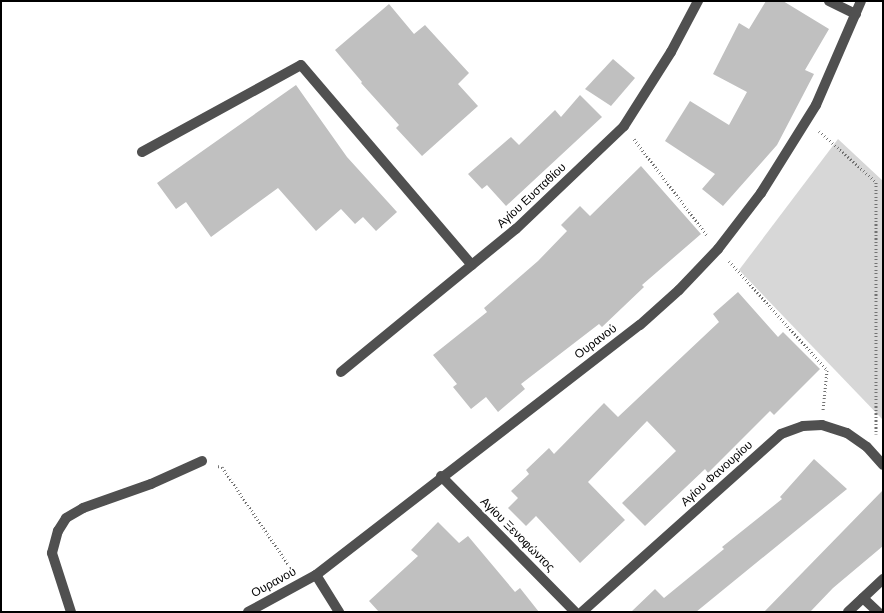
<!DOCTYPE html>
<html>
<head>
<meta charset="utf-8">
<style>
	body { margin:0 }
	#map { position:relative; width:884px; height:613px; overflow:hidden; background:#fff; font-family:"DM Sans",sans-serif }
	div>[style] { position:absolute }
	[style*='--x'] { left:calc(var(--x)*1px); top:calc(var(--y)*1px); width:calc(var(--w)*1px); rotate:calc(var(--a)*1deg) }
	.green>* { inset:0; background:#d7d7d7 }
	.building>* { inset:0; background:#c0c0c0 }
	.path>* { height:3px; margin-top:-1.5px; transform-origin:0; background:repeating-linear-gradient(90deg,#727272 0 1px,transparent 0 3.5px) }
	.minor>* { height:10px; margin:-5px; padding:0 5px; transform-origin:5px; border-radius:5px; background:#505050 }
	span { translate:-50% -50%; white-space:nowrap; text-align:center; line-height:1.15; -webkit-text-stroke:4px #fff; paint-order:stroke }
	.street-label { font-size:12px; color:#000 }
	.frame { position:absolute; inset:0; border:2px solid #000; pointer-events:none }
</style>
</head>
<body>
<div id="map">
	<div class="green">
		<div style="clip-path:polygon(838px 139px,883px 181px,883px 420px,739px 270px)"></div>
	</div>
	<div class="building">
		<div style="clip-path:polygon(766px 1px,783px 1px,829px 29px,805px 70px,814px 74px,777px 145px,723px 206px,702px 189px,715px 174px,665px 141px,690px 101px,729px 125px,747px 92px,713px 74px,739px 23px,749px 29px)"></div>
		<div style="clip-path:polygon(389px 4px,414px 34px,425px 25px,469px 73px,458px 84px,478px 106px,422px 156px,396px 128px,399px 125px,361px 83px,362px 82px,335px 50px)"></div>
		<div style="clip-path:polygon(613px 59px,635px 78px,611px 106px,585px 89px)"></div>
		<div style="clip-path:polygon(296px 85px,347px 157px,397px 212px,376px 231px,363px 217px,355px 224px,341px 209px,316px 231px,278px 188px,211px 237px,186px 202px,176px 209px,157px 183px)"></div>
		<div style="clip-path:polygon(580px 95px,602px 117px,506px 206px,487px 185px,482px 189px,468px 174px,511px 137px,519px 145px,555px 110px,561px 117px)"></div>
		<div style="clip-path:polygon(641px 166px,701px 234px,642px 285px,644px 287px,602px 327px,599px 324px,521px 384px,525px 389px,498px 412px,486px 397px,471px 409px,453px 387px,457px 384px,433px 355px,487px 312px,484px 308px,538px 261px,567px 231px,561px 225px,580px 206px,590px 216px)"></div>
		<div style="clip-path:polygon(738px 292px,778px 337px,783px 332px,820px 369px,774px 415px,770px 411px,708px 473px,705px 469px,645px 526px,622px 503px,676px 451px,647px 421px,588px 482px,625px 520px,580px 563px,536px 516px,526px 526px,508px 508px,518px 498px,511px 491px,529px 474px,526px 470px,549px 448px,554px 454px,604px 403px,618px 417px,719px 322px,713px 314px)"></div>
		<div style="clip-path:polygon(814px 459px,847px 489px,696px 612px,631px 612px,655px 589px,664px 598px,724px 549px,722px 547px,782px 499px,780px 497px)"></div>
		<div style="clip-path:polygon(883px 490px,883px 546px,833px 588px,810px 612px,764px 612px)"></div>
		<div style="clip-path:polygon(438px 522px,459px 543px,468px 536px,515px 592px,520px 588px,539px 612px,379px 612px,369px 601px,418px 556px,411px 550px)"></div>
	</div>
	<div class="path">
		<div style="--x:819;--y:131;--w:76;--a:41.8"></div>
		<div style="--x:876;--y:182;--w:252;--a:90"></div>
		<div style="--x:634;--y:139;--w:121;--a:52.8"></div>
		<div style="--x:729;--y:261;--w:147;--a:48"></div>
		<div style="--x:827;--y:370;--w:40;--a:95.7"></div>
		<div style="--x:218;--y:466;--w:4;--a:14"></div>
		<div style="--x:222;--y:467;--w:125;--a:55.8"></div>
	</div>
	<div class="minor">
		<div style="--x:829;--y:1;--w:30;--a:26"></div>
		<div style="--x:142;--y:152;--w:181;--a:-28.7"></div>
		<div style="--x:301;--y:65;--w:263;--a:49.5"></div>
		<div style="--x:341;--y:372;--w:226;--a:-39.3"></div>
		<div style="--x:516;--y:229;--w:149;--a:-43.6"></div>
		<div style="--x:624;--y:126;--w:88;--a:-57.6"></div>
		<div style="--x:671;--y:52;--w:58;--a:-62.1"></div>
		<div style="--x:441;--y:476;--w:191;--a:45.4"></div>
		<div style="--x:316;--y:575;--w:44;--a:58.1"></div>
		<div style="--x:863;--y:598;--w:21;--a:43"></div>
		<div style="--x:71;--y:612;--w:62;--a:-107.9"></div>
		<div style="--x:52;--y:553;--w:23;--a:-75"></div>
		<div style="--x:58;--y:531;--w:15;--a:-58"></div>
		<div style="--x:66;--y:518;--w:20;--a:-30"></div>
		<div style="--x:83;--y:508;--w:72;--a:-19.4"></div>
		<div style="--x:151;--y:484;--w:56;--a:-24.3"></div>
		<div style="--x:248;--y:612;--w:77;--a:-28.6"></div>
		<div style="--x:316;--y:575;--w:409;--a:-37.7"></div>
		<div style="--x:640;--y:325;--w:52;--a:-41.9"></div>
		<div style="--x:679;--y:290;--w:57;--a:-46.4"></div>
		<div style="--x:718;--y:249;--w:71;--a:-52.5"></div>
		<div style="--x:761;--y:193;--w:104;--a:-58"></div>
		<div style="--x:816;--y:105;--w:113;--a:-66.6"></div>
		<div style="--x:582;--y:612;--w:267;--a:-41.8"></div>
		<div style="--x:781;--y:434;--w:23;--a:-20"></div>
		<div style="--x:803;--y:426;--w:19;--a:-3"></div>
		<div style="--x:822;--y:425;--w:26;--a:18"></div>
		<div style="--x:847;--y:433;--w:24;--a:35"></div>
		<div style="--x:867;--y:447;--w:24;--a:48"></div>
		<div style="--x:848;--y:612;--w:48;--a:-43.3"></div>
	</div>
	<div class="street-label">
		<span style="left:532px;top:196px;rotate:-43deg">Αγίου Ευσταθίου</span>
		<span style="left:596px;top:342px;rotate:-37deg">Ουρανού</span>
		<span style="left:717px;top:474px;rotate:-42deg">Αγίου Φανουρίου</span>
		<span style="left:517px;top:535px;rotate:45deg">Αγίου Ξενοφώντος</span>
		<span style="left:274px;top:583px;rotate:-29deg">Ουρανού</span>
	</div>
	<div class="frame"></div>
</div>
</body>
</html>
